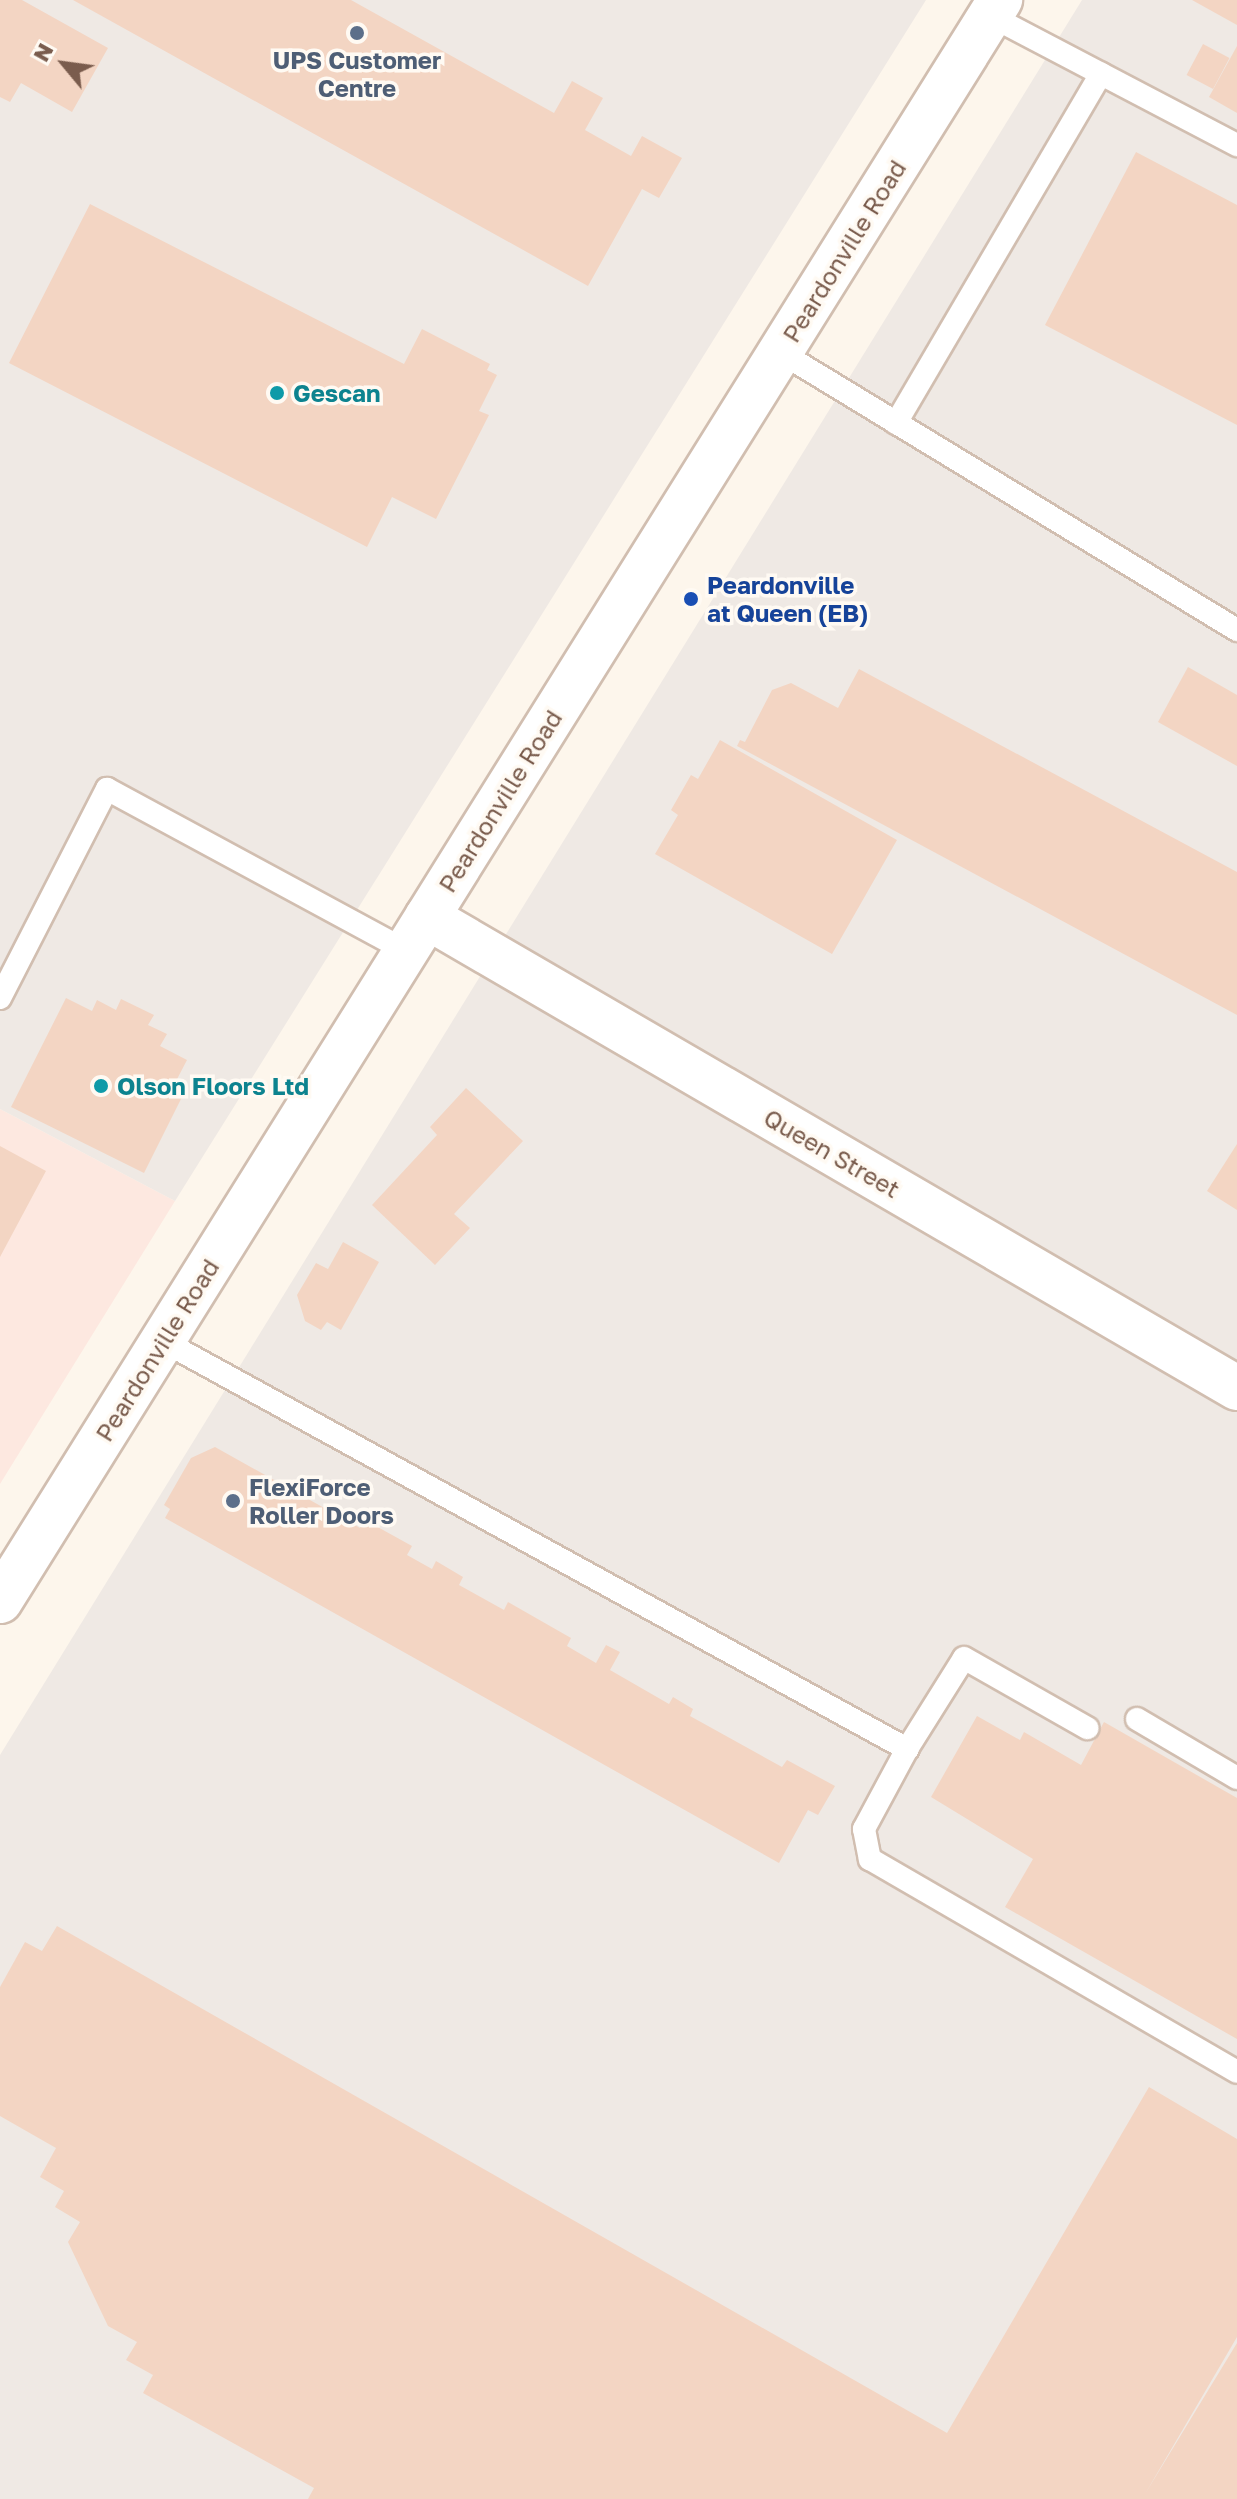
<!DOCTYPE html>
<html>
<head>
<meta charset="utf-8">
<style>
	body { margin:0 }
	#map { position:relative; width:1237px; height:2499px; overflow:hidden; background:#fdf6ec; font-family:"Golos Text",sans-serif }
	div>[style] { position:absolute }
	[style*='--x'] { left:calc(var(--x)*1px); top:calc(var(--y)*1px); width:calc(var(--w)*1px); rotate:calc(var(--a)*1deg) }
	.commercial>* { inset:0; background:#fde8e0 }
	.industrial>* { inset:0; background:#efe9e4 }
	.building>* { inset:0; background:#f3d5c3; transform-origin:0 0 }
	.roads { filter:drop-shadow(2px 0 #d1beb0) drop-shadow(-2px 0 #d1beb0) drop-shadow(0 2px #d1beb0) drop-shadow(0 -2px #d1beb0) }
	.lane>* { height:22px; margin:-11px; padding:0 11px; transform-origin:11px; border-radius:11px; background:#fff }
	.secondary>* { height:44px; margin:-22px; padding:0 22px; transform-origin:22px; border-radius:22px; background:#fff }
	.dots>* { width:22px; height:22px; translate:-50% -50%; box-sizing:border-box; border:4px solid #fffaf3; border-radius:50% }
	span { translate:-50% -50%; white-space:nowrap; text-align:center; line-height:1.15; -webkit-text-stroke:7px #fffaf3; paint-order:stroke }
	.service-label { font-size:24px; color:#4e5e75; font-weight:700 }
	.left { translate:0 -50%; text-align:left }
	.street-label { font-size:24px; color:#7a5c4d }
	.culture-label { font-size:24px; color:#0d838f; font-weight:700 }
	.transit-label { font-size:24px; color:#164399; font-weight:700 }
	.north { position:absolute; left:24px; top:24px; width:80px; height:80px; -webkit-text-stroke:6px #fffaf3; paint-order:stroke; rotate:299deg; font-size:22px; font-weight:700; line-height:32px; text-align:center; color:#7a5c4d }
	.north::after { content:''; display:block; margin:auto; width:28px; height:36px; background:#7a5c4d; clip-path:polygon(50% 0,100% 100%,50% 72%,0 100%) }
</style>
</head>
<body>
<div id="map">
	<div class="commercial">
		<div style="clip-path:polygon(0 1109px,175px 1201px,0 1484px)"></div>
	</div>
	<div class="industrial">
		<div style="clip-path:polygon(0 0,926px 0,175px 1201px,0 1109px)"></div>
		<div style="clip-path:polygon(1082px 0,1237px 0,1237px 2499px,0 2499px,0 1755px)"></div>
	</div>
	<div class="building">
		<div style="clip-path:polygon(0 0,22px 0,108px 48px,72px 112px,21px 83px,10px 102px,0 97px)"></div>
		<div style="clip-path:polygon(73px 0,351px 0,554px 113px,572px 81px,603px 98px,585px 130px,631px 156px,642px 136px,682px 158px,659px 198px,642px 189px,588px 286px)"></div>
		<div style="clip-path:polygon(1192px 0,1237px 0,1237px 25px)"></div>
		<div style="left:1203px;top:44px;width:30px;height:35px;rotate:28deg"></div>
		<div style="clip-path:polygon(1237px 46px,1237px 113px,1209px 97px)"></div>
		<div style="clip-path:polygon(1136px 152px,1237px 205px,1237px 425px,1045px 325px)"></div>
		<div style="clip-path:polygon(90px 204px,404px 364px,422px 329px,490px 364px,487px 370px,497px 375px,479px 411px,489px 415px,436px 519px,392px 497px,367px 547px,9px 363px)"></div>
		<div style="clip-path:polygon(1188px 667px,1237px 695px,1237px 766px,1158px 722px)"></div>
		<div style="clip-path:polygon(859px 669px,1237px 872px,1237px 1015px,737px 746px,740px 740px,745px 742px,772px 690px,791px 683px,838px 708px)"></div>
		<div style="clip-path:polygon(720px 740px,897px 840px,832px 954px,655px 854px,678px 815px,671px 810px,691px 775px,698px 779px)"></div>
		<div style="clip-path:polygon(66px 998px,92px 1011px,97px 1000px,116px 1010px,121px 999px,154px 1015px,148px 1025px,167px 1034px,160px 1046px,187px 1060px,175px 1083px,186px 1089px,144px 1173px,11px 1107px)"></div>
		<div style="clip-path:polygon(466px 1088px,523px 1141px,454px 1214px,470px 1228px,435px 1265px,372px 1205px,437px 1135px,430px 1127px)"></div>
		<div style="clip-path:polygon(1237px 1144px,1237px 1210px,1207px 1191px)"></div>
		<div style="clip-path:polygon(0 1146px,46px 1171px,0 1257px)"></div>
		<div style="clip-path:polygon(343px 1242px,379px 1262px,341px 1330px,327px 1322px,321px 1330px,305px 1321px,297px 1295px,316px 1263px,328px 1269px)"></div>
		<div style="clip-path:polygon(215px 1447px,360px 1528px,365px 1520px,412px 1546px,407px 1555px,432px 1569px,436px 1561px,463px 1577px,459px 1585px,504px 1610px,508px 1602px,571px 1638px,567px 1646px,596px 1663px,606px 1645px,620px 1652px,610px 1670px,669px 1704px,673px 1697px,693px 1709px,690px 1716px,782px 1767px,787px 1760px,835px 1786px,818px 1815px,808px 1810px,779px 1863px,165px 1518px,170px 1509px,164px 1505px,191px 1458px)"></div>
		<div style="clip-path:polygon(977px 1716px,1020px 1740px,1024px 1732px,1081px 1765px,1104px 1722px,1237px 1798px,1237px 2039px,1005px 1907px,1033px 1859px,931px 1797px)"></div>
		<div style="clip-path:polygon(57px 1926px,947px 2433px,1149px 2087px,1237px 2139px,1237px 2337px,1145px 2494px,1237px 2343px,1237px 2499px,308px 2499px,314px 2488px,143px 2393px,153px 2375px,126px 2360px,137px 2342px,108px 2326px,68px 2242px,80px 2222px,55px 2207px,64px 2191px,40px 2177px,56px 2148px,0 2116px,0 1987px,25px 1942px,42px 1951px)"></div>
	</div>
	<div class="roads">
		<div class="lane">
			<div style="--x:991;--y:16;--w:278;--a:27.7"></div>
			<div style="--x:780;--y:352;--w:535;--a:31.31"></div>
			<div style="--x:896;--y:423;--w:405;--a:-59.6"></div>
			<div style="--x:0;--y:998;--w:235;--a:-62.9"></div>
			<div style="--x:107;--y:789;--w:340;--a:28.4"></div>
			<div style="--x:163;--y:1341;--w:849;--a:28.74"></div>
			<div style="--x:907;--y:1749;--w:91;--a:118.3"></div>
			<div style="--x:864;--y:1829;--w:31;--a:79"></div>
			<div style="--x:870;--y:1859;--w:424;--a:30.1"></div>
			<div style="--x:1137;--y:1719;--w:116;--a:30.5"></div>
			<div style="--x:907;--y:1749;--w:107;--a:-57.9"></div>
			<div style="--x:964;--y:1658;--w:142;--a:29.6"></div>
		</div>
		<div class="secondary">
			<div style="--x:427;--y:917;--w:937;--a:30.18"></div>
			<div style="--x:0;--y:1601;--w:1888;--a:-58.01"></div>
		</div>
	</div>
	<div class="dots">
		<div style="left:357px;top:33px;background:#5c6f8a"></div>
		<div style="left:277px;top:393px;background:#0f9aa8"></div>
		<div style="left:691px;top:599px;background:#1a4fb4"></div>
		<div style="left:101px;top:1086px;background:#0f9aa8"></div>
		<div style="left:233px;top:1501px;background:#5c6f8a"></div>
	</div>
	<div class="service-label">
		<span style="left:357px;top:74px">UPS Customer<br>Centre</span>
		<span class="left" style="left:249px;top:1501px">FlexiForce<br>Roller Doors</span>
	</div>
	<div class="street-label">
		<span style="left:844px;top:251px;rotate:-58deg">Peardonville Road</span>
		<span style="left:500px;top:801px;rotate:-58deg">Peardonville Road</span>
		<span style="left:832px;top:1153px;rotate:30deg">Queen Street</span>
		<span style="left:157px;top:1350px;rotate:-58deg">Peardonville Road</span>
	</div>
	<div class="culture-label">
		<span class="left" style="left:293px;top:393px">Gescan</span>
		<span class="left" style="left:117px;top:1086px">Olson Floors Ltd</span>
	</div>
	<div class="transit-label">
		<span class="left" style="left:707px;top:599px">Peardonville<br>at Queen (EB)</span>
	</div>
	<div class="north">N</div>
</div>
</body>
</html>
